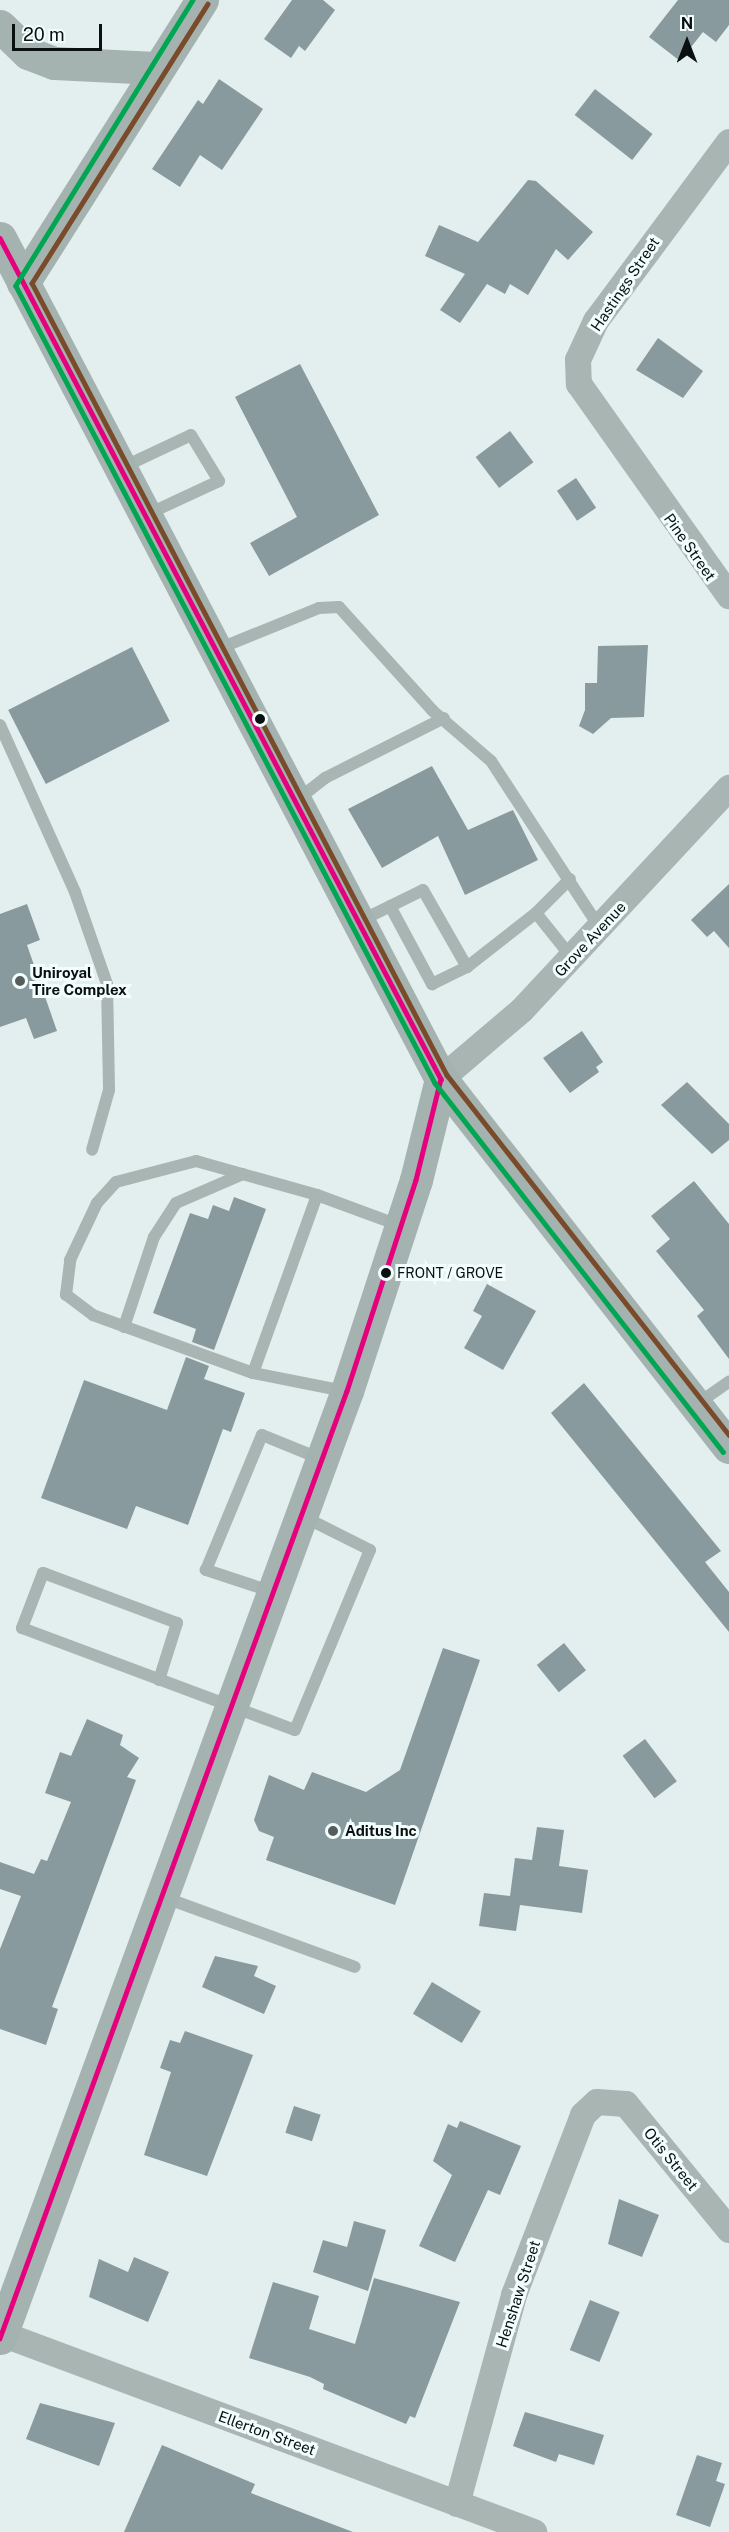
<!DOCTYPE html>
<html>
<head>
<meta charset="utf-8">
<style>
	body { margin:0 }
	#map { position:relative; width:729px; height:2532px; overflow:hidden; background:#e3eeee; font-family:"Public Sans",sans-serif }
	div>[style] { position:absolute }
	[style*='--x'] { left:calc(var(--x)*1px); top:calc(var(--y)*1px); width:calc(var(--w)*1px); rotate:calc(var(--a)*1deg) }
	.building>* { inset:0; background:#889a9e; transform-origin:0 0 }
	.service>* { height:12px; margin:-6px; padding:0 6px; transform-origin:6px; border-radius:6px; background:#a8b5b2 }
	.minor>* { height:26px; margin:-13px; padding:0 13px; transform-origin:13px; border-radius:13px; background:#a8b5b2 }
	.secondary>* { height:33px; margin:-16.5px; padding:0 16.5px; transform-origin:16.5px; border-radius:16.5px; background:#a5b3b0 }
	.bus-1>* { height:4.5px; margin:-2.25px; padding:0 2.25px; transform-origin:2.25px; border-radius:2.25px; background:#e5007d }
	.bus-2>* { height:4.5px; margin:-2.25px; padding:0 2.25px; transform-origin:2.25px; border-radius:2.25px; background:#00a651 }
	.bus-3>* { height:4.5px; margin:-2.25px; padding:0 2.25px; transform-origin:2.25px; border-radius:2.25px; background:#7a4b2a }
	.dots>* { width:16px; height:16px; translate:-50% -50%; box-sizing:border-box; border:3px solid #f2fefe; border-radius:50% }
	span { translate:-50% -50%; white-space:nowrap; text-align:center; line-height:1.15; -webkit-text-stroke:6px #f2fefe; paint-order:stroke }
	.bus-label { font-size:14px; color:#09100f }
	.left { translate:0 -50%; text-align:left }
	.street-label { font-size:15px; color:#09100f }
	.poi-label { font-size:15px; color:#09100f; font-weight:700 }
	.north { position:absolute; left:657px; top:12px; width:60px; height:60px; -webkit-text-stroke:4px #f2fefe; paint-order:stroke; rotate:0deg; font-size:16px; font-weight:700; line-height:24px; text-align:center; color:#09100f }
	.north::after { content:''; display:block; margin:auto; width:21px; height:27px; background:#09100f; clip-path:polygon(50% 0,100% 100%,50% 72%,0 100%) }
	.scale { position:absolute; left:12px; top:24px; width:90px; height:27px; box-sizing:border-box; border:3px solid #09100f; border-top:0; padding-left:8px; font-size:18px; line-height:21px; white-space:nowrap; color:#09100f; -webkit-text-stroke:4px #f2fefe; paint-order:stroke }
</style>
</head>
<body>
<div id="map">
	<div class="building">
		<div style="clip-path:polygon(292px 0,323px 0,335px 10px,305px 51px,299px 46px,291px 58px,264px 39px)"></div>
		<div style="clip-path:polygon(678px 0,729px 0,729px 25px,716px 42px,703px 32px,680px 61px,649px 37px)"></div>
		<div style="clip-path:polygon(219px 79px,263px 109px,222px 170px,200px 155px,180px 187px,152px 169px,198px 100px,203px 104px)"></div>
		<div style="left:595px;top:89px;width:73px;height:33px;rotate:38deg"></div>
		<div style="clip-path:polygon(528px 180px,536px 181px,593px 232px,568px 260px,556px 249px,528px 295px,510px 284px,505px 294px,487px 284px,460px 323px,440px 310px,465px 274px,425px 256px,439px 225px,478px 242px)"></div>
		<div style="clip-path:polygon(658px 338px,703px 371px,683px 398px,636px 370px)"></div>
		<div style="clip-path:polygon(300px 364px,379px 515px,269px 576px,250px 543px,297px 517px,235px 397px)"></div>
		<div style="left:510px;top:431px;width:39px;height:43px;rotate:53deg"></div>
		<div style="left:576px;top:478px;width:36px;height:23px;rotate:56deg"></div>
		<div style="clip-path:polygon(648px 645px,644px 717px,611px 718px,593px 734px,579px 726px,585px 710px,585px 683px,597px 683px,598px 646px)"></div>
		<div style="left:132px;top:647px;width:83px;height:139px;rotate:63deg"></div>
		<div style="clip-path:polygon(432px 766px,468px 830px,513px 810px,538px 860px,465px 895px,438px 836px,382px 868px,348px 809px)"></div>
		<div style="clip-path:polygon(729px 884px,729px 948px,714px 931px,707px 937px,691px 920px)"></div>
		<div style="clip-path:polygon(27px 904px,40px 940px,27px 945px,57px 1031px,34px 1039px,26px 1018px,0 1027px,0 914px)"></div>
		<div style="clip-path:polygon(582px 1031px,603px 1062px,596px 1067px,599px 1072px,570px 1093px,543px 1058px)"></div>
		<div style="clip-path:polygon(687px 1082px,729px 1124px,729px 1140px,712px 1154px,661px 1105px)"></div>
		<div style="clip-path:polygon(694px 1181px,729px 1224px,729px 1359px,697px 1316px,704px 1310px,656px 1251px,670px 1239px,651px 1216px)"></div>
		<div style="clip-path:polygon(234px 1197px,266px 1209px,214px 1350px,192px 1342px,196px 1329px,153px 1313px,190px 1213px,208px 1219px,213px 1205px,229px 1211px)"></div>
		<div style="clip-path:polygon(487px 1284px,536px 1311px,503px 1370px,464px 1348px,482px 1316px,473px 1311px)"></div>
		<div style="clip-path:polygon(186px 1357px,209px 1366px,204px 1379px,245px 1393px,231px 1432px,223px 1429px,188px 1525px,136px 1506px,127px 1529px,41px 1498px,84px 1380px,167px 1410px)"></div>
		<div style="clip-path:polygon(584px 1383px,721px 1551px,705px 1562px,729px 1592px,729px 1632px,551px 1413px)"></div>
		<div style="left:564px;top:1643px;width:35px;height:35px;rotate:51deg"></div>
		<div style="clip-path:polygon(443px 1648px,480px 1660px,395px 1905px,266px 1860px,274px 1837px,259px 1831px,254px 1820px,269px 1775px,304px 1790px,312px 1772px,366px 1792px,400px 1770px)"></div>
		<div style="clip-path:polygon(87px 1719px,123px 1735px,120px 1745px,139px 1758px,127px 1777px,136px 1780px,52px 2007px,58px 2009px,46px 2045px,0 2029px,0 1949px,21px 1896px,0 1889px,0 1862px,34px 1874px,41px 1859px,47px 1861px,71px 1802px,45px 1793px,60px 1752px,71px 1756px)"></div>
		<div style="left:645px;top:1739px;width:53px;height:28px;rotate:53deg"></div>
		<div style="clip-path:polygon(537px 1827px,564px 1830px,559px 1866px,588px 1870px,582px 1913px,520px 1905px,516px 1931px,479px 1926px,484px 1893px,510px 1896px,515px 1858px,532px 1860px)"></div>
		<div style="clip-path:polygon(215px 1956px,258px 1966px,254px 1976px,276px 1986px,264px 2014px,202px 1987px)"></div>
		<div style="left:432px;top:1982px;width:57px;height:37px;rotate:31deg"></div>
		<div style="clip-path:polygon(185px 2031px,253px 2055px,207px 2176px,144px 2155px,171px 2072px,160px 2068px,170px 2040px,180px 2043px)"></div>
		<div style="left:294px;top:2106px;width:28px;height:28px;rotate:18deg"></div>
		<div style="clip-path:polygon(460px 2121px,521px 2146px,500px 2195px,488px 2190px,455px 2262px,419px 2246px,452px 2175px,433px 2161px,448px 2124px,457px 2128px)"></div>
		<div style="clip-path:polygon(619px 2199px,659px 2215px,642px 2257px,608px 2244px)"></div>
		<div style="clip-path:polygon(354px 2221px,386px 2230px,368px 2291px,313px 2272px,323px 2240px,347px 2247px)"></div>
		<div style="clip-path:polygon(134px 2257px,169px 2272px,148px 2322px,89px 2297px,99px 2259px,128px 2272px)"></div>
		<div style="clip-path:polygon(374px 2278px,460px 2302px,415px 2418px,410px 2416px,406px 2424px,323px 2389px,324px 2384px,310px 2377px,249px 2358px,273px 2282px,319px 2296px,309px 2329px,355px 2344px)"></div>
		<div style="left:590px;top:2300px;width:32px;height:54px;rotate:22deg"></div>
		<div style="clip-path:polygon(40px 2403px,115px 2423px,99px 2466px,26px 2439px)"></div>
		<div style="clip-path:polygon(525px 2412px,604px 2435px,594px 2465px,559px 2454px,556px 2462px,513px 2446px)"></div>
		<div style="clip-path:polygon(162px 2445px,255px 2484px,251px 2493px,353px 2532px,124px 2532px)"></div>
		<div style="clip-path:polygon(697px 2455px,722px 2463px,716px 2481px,725px 2484px,710px 2527px,676px 2515px)"></div>
	</div>
	<div class="service">
		<div style="--x:121;--y:468;--w:77;--a:-25.2"></div>
		<div style="--x:191;--y:435;--w:54;--a:58.7"></div>
		<div style="--x:219;--y:481;--w:78;--a:155.1"></div>
		<div style="--x:218;--y:649;--w:109;--a:-22.1"></div>
		<div style="--x:319;--y:608;--w:20;--a:-3"></div>
		<div style="--x:339;--y:607;--w:140;--a:47.9"></div>
		<div style="--x:433;--y:711;--w:77;--a:40.8"></div>
		<div style="--x:491;--y:761;--w:199;--a:56.9"></div>
		<div style="--x:0;--y:725;--w:183;--a:65.8"></div>
		<div style="--x:75;--y:892;--w:97;--a:70.8"></div>
		<div style="--x:107;--y:984;--w:106;--a:88.9"></div>
		<div style="--x:109;--y:1090;--w:62;--a:105.8"></div>
		<div style="--x:297;--y:800;--w:36;--a:-38"></div>
		<div style="--x:325;--y:778;--w:133;--a:-26.8"></div>
		<div style="--x:390;--y:906;--w:89;--a:61.7"></div>
		<div style="--x:432;--y:984;--w:39;--a:-26"></div>
		<div style="--x:536;--y:913;--w:48;--a:-45"></div>
		<div style="--x:360;--y:921;--w:70;--a:-26.2"></div>
		<div style="--x:423;--y:890;--w:89;--a:60.3"></div>
		<div style="--x:467;--y:967;--w:88;--a:-38"></div>
		<div style="--x:536;--y:913;--w:58;--a:51.3"></div>
		<div style="--x:124;--y:1327;--w:95;--a:-71.6"></div>
		<div style="--x:154;--y:1237;--w:40;--a:-57.1"></div>
		<div style="--x:176;--y:1203;--w:73;--a:-23.4"></div>
		<div style="--x:253;--y:1373;--w:189;--a:-70.2"></div>
		<div style="--x:344;--y:1391;--w:93;--a:-168.8"></div>
		<div style="--x:253;--y:1373;--w:170;--a:-160.1"></div>
		<div style="--x:93;--y:1315;--w:34;--a:-143"></div>
		<div style="--x:66;--y:1295;--w:35;--a:-83"></div>
		<div style="--x:70;--y:1260;--w:63;--a:-64.7"></div>
		<div style="--x:97;--y:1203;--w:28;--a:-48"></div>
		<div style="--x:116;--y:1182;--w:83;--a:-14.7"></div>
		<div style="--x:196;--y:1161;--w:126;--a:15.7"></div>
		<div style="--x:317;--y:1195;--w:90;--a:20.3"></div>
		<div style="--x:697;--y:1404;--w:39;--a:-35"></div>
		<div style="--x:273;--y:1592;--w:71;--a:-161.8"></div>
		<div style="--x:206;--y:1570;--w:146;--a:-67.5"></div>
		<div style="--x:262;--y:1435;--w:64;--a:22.1"></div>
		<div style="--x:159;--y:1680;--w:60;--a:-72.5"></div>
		<div style="--x:177;--y:1623;--w:143;--a:-159.5"></div>
		<div style="--x:43;--y:1573;--w:59;--a:110.9"></div>
		<div style="--x:22;--y:1628;--w:291;--a:20.5"></div>
		<div style="--x:295;--y:1730;--w:195;--a:-67.4"></div>
		<div style="--x:370;--y:1550;--w:76;--a:-153.4"></div>
		<div style="--x:163;--y:1897;--w:204;--a:20"></div>
	</div>
	<div class="minor">
		<div style="--x:729;--y:142;--w:223;--a:126.6"></div>
		<div style="--x:596;--y:321;--w:43;--a:114.8"></div>
		<div style="--x:578;--y:360;--w:24;--a:88"></div>
		<div style="--x:579;--y:384;--w:260;--a:54.7"></div>
		<div style="--x:441;--y:1079;--w:106;--a:-40.4"></div>
		<div style="--x:522;--y:1010;--w:304;--a:-47"></div>
		<div style="--x:2;--y:2334;--w:568;--a:20.41"></div>
		<div style="--x:457;--y:2504;--w:217;--a:-74.7"></div>
		<div style="--x:514;--y:2295;--w:193;--a:-69"></div>
		<div style="--x:583;--y:2115;--w:19;--a:-43"></div>
		<div style="--x:597;--y:2102;--w:29;--a:4"></div>
		<div style="--x:626;--y:2104;--w:163;--a:50.7"></div>
	</div>
	<div class="secondary">
		<div style="--x:0;--y:26;--w:39;--a:44"></div>
		<div style="--x:28;--y:53;--w:28;--a:21"></div>
		<div style="--x:54;--y:63;--w:101;--a:2.8"></div>
		<div style="--x:0;--y:238;--w:950;--a:62.33"></div>
		<div style="--x:441;--y:1079;--w:467;--a:52"></div>
		<div style="--x:23;--y:283;--w:335;--a:-57.7"></div>
		<div style="--x:0;--y:2338;--w:1009;--a:-69.88"></div>
		<div style="--x:347;--y:1391;--w:222;--a:-71.9"></div>
		<div style="--x:416;--y:1180;--w:104;--a:-76.1"></div>
	</div>
	<div class="bus-1">
		<div style="--x:0;--y:238;--w:950;--a:62.33"></div>
		<div style="--x:441;--y:1079;--w:104;--a:103.9"></div>
		<div style="--x:416;--y:1180;--w:222;--a:108.1"></div>
		<div style="--x:347;--y:1391;--w:1009;--a:110.12"></div>
	</div>
	<div class="bus-2">
		<div style="--x:193;--y:0;--w:336;--a:121.8"></div>
		<div style="--x:16;--y:286;--w:900;--a:62.27"></div>
		<div style="--x:435;--y:1083;--w:468;--a:52"></div>
	</div>
	<div class="bus-3">
		<div style="--x:208;--y:4;--w:330;--a:122.2"></div>
		<div style="--x:32;--y:283;--w:894;--a:62.35"></div>
		<div style="--x:447;--y:1075;--w:457;--a:51.9"></div>
	</div>
	<div class="dots">
		<div style="left:260px;top:719px;background:#09100f"></div>
		<div style="left:20px;top:981px;background:#555e5d"></div>
		<div style="left:386px;top:1273px;background:#09100f"></div>
		<div style="left:333px;top:1831px;background:#555e5d"></div>
	</div>
	<div class="bus-label">
		<span class="left" style="left:397px;top:1273px">FRONT / GROVE</span>
	</div>
	<div class="street-label">
		<span style="left:625px;top:284px;rotate:-56deg">Hastings Street</span>
		<span style="left:690px;top:547px;rotate:55deg">Pine Street</span>
		<span style="left:590px;top:939px;rotate:-47deg">Grove Avenue</span>
		<span style="left:671px;top:2159px;rotate:51deg">Otis Street</span>
		<span style="left:518px;top:2294px;rotate:-72deg">Henshaw Street</span>
		<span style="left:267px;top:2433px;rotate:20deg">Ellerton Street</span>
	</div>
	<div class="poi-label">
		<span class="left" style="left:32px;top:981px">Uniroyal<br>Tire Complex</span>
		<span class="left" style="left:345px;top:1831px">Aditus Inc</span>
	</div>
	<div class="north">N</div>
	<div class="scale">20 m</div>
</div>
</body>
</html>
